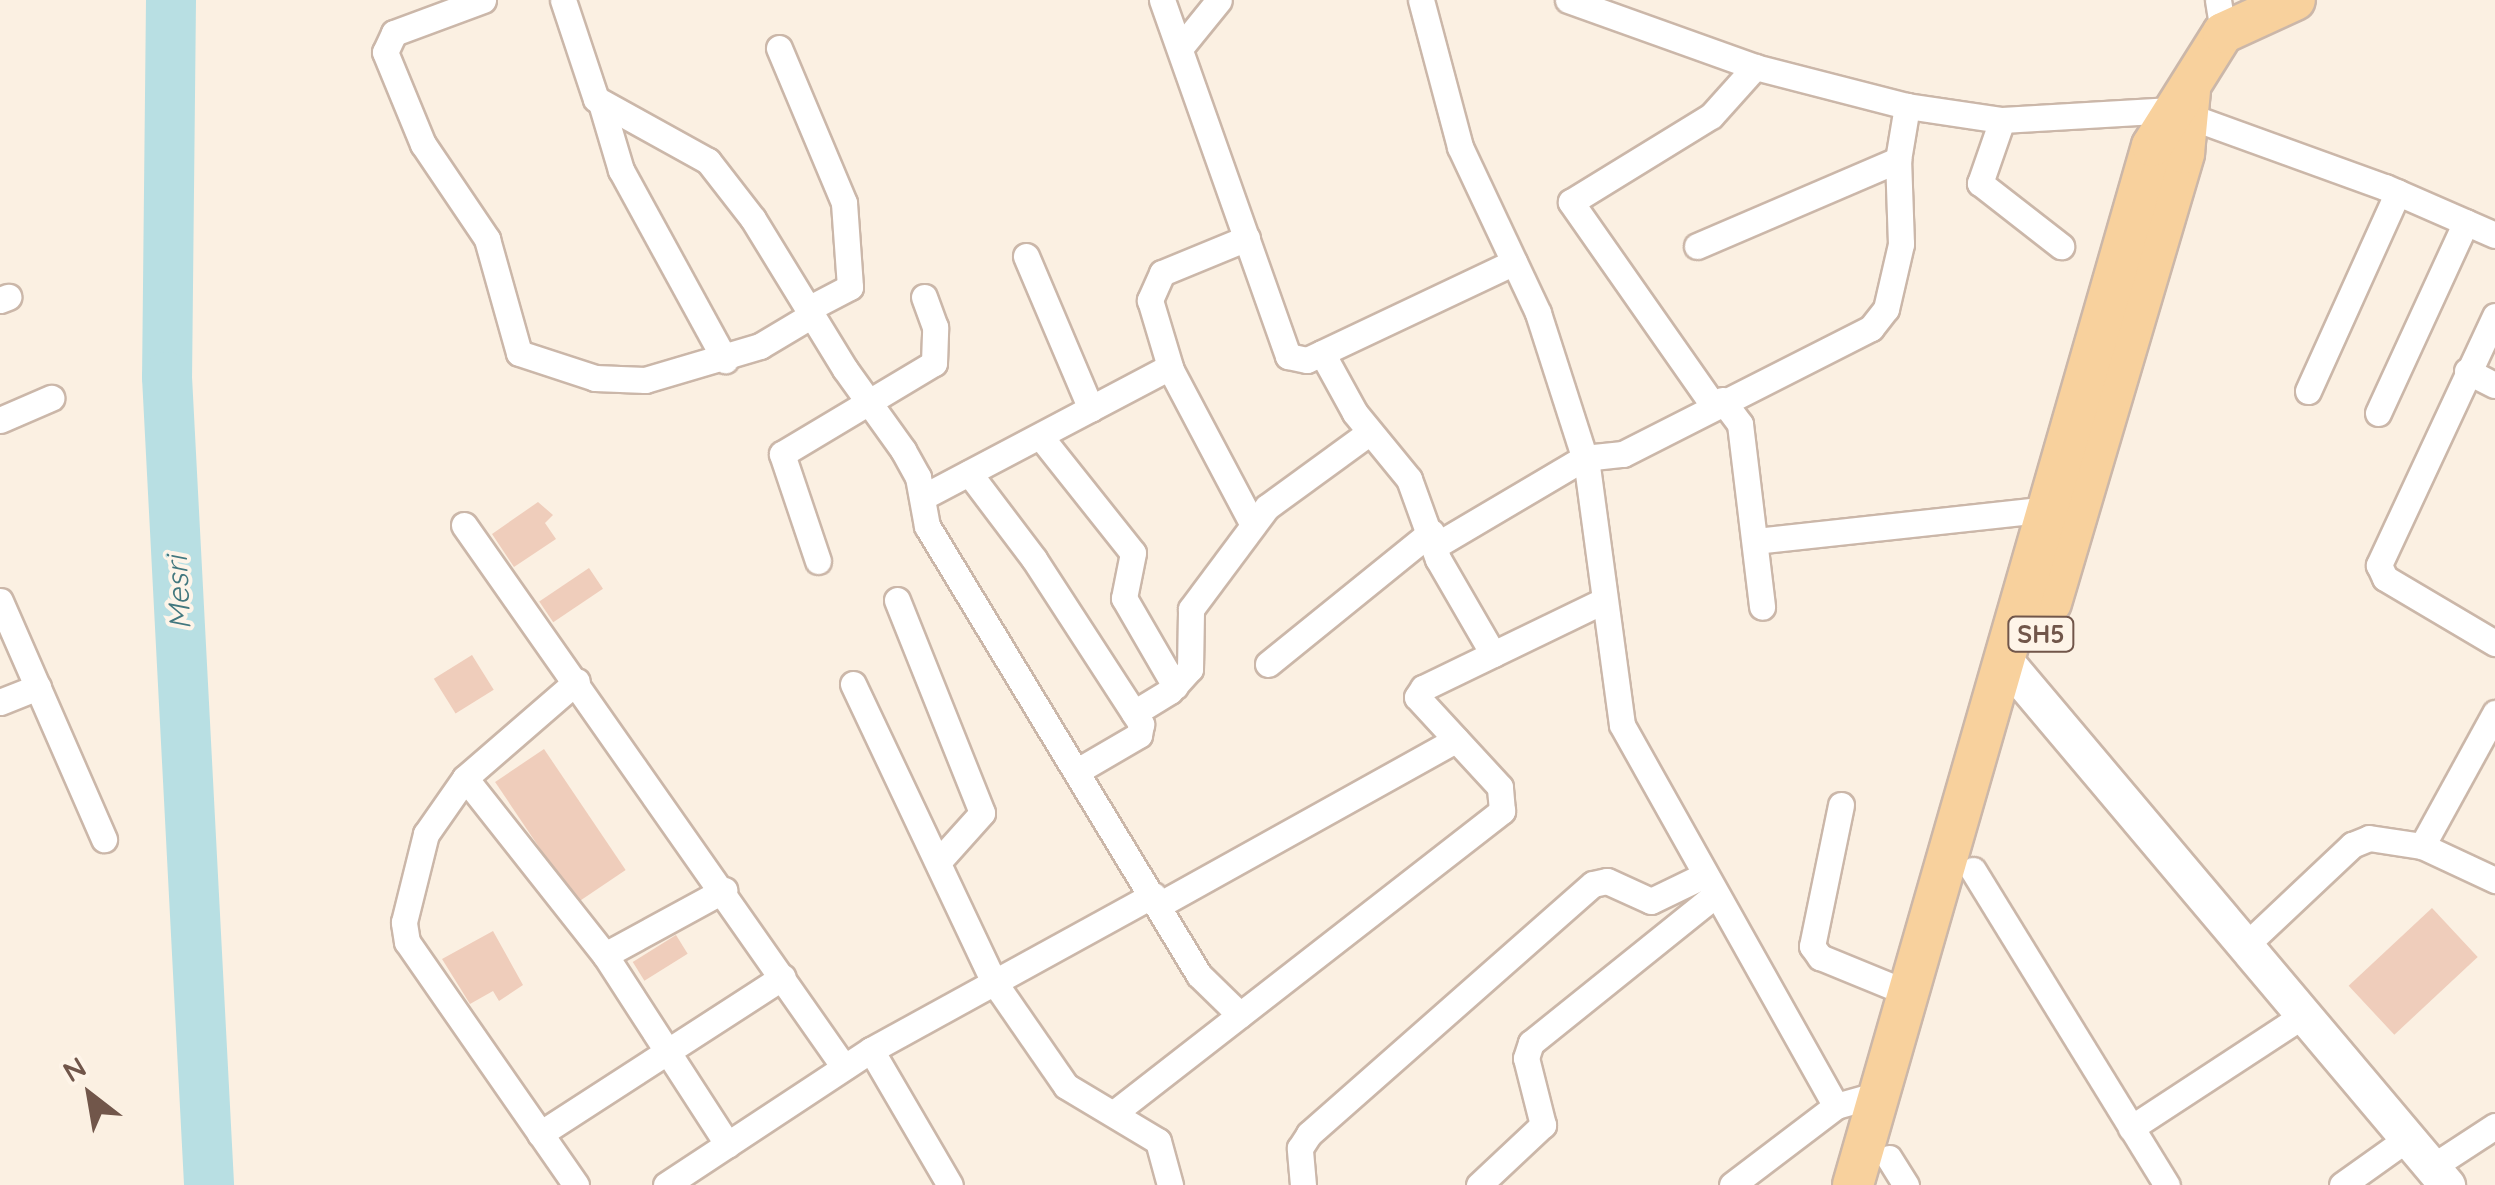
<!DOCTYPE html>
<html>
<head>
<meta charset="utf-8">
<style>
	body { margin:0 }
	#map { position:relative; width:2495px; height:1185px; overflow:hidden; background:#fbf0e2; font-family:Quicksand,sans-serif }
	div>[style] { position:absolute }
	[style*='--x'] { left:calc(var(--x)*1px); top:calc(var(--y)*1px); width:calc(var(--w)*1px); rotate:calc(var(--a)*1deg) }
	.river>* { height:50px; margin:-25px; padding:0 25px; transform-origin:25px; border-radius:25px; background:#b8dfe3 }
	.building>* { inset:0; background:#efcdbb; transform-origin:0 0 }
	.roads { filter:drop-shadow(2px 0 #cbb7a9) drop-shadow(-2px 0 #cbb7a9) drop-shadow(0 2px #cbb7a9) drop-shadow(0 -2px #cbb7a9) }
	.street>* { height:25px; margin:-12.5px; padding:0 12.5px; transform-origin:12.5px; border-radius:12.5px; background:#fff }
	.secondary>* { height:35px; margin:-17.5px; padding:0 17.5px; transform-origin:17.5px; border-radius:17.5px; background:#fff }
	.primary>* { height:40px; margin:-20px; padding:0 20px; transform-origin:20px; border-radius:20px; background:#f8d19d }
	span { translate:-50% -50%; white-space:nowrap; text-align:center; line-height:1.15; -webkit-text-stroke:8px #fef4e8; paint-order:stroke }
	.shield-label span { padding:2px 8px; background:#fef4e8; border:2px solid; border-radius:8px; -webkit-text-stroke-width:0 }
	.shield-label { font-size:25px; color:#71564a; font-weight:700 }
	.water-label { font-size:30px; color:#42777e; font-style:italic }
	.north { position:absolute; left:40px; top:1045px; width:100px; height:100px; -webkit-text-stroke:8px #fef4e8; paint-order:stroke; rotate:329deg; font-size:28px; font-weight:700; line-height:40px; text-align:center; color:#71564a }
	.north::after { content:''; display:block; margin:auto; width:35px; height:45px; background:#71564a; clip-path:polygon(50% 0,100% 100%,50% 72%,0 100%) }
</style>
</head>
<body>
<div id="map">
	<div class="river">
		<div style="--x:171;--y:0;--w:377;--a:90.6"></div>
		<div style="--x:167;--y:377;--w:809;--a:87.02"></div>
	</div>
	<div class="building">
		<div style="clip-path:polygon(538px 502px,553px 515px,545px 523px,556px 539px,514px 567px,492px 534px)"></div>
		<div style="left:589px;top:568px;width:25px;height:60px;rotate:56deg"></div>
		<div style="left:472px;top:655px;width:41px;height:45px;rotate:58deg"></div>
		<div style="left:544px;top:749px;width:146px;height:59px;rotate:56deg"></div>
		<div style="left:2432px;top:908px;width:67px;height:114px;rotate:47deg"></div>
		<div style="clip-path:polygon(493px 931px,523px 985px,499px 1001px,493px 991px,470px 1004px,442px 959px)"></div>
		<div style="left:676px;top:935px;width:22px;height:51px;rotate:58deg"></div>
	</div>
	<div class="roads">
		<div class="street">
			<div style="--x:483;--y:0;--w:95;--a:159.7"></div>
			<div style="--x:394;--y:33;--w:21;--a:115"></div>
			<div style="--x:385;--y:52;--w:100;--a:67.6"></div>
			<div style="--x:423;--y:144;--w:115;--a:56"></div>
			<div style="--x:487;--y:239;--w:118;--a:74.3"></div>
			<div style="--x:519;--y:353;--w:80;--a:18.2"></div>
			<div style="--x:595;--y:378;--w:50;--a:2.3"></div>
			<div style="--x:645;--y:380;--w:120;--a:-16.5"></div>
			<div style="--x:760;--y:346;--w:61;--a:-30.8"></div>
			<div style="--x:563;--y:0;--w:104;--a:71.6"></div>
			<div style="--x:596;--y:99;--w:128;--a:29"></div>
			<div style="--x:708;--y:161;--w:73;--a:52.2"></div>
			<div style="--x:753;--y:219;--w:176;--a:58.5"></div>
			<div style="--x:845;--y:369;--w:100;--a:54.4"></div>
			<div style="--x:903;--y:450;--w:31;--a:61"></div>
			<div style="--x:918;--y:477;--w:50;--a:79.6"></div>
			<div style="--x:927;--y:526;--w:525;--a:58.79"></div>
			<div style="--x:1199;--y:975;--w:57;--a:44.3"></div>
			<div style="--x:1162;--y:0;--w:378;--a:70.5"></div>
			<div style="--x:1288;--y:356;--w:19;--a:12"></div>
			<div style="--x:1307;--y:360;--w:229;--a:-25.3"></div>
			<div style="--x:1421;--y:0;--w:152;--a:75.1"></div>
			<div style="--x:1460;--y:147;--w:183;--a:64.8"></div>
			<div style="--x:1538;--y:313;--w:161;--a:72.2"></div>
			<div style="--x:1587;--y:466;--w:261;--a:82.3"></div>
			<div style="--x:1622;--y:725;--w:437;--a:60.7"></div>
			<div style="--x:1568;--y:0;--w:199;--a:19.7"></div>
			<div style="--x:1755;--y:67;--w:157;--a:14.4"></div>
			<div style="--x:1907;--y:106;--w:96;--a:8.4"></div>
			<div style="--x:2002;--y:120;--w:170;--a:-3.4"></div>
			<div style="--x:2172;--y:110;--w:226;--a:19.9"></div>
			<div style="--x:2385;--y:187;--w:120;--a:23.6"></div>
			<div style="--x:2218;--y:0;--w:33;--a:81"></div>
			<div style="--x:1181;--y:47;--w:60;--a:-51"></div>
			<div style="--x:779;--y:48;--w:168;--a:67.2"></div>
			<div style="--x:844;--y:203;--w:84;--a:85.9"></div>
			<div style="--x:850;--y:287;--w:47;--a:152.4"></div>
			<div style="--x:601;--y:103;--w:70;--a:73.4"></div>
			<div style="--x:621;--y:170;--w:217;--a:61.3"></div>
			<div style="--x:2002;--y:120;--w:67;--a:109.2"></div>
			<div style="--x:1980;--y:183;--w:103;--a:37.9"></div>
			<div style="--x:1247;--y:238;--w:92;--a:157.6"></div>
			<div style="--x:1162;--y:273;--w:30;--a:114"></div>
			<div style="--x:1150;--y:300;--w:73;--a:73.3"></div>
			<div style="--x:1171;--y:370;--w:175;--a:62.1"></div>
			<div style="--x:1697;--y:246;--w:219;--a:-23.2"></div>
			<div style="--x:1026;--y:256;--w:166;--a:67"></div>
			<div style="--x:0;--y:300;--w:9;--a:-21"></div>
			<div style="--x:2495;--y:316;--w:275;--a:115"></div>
			<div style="--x:2379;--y:565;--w:14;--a:65"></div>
			<div style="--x:2385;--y:578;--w:128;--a:30.6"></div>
			<div style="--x:1322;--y:353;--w:68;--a:61.2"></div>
			<div style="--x:1355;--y:413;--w:85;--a:50.7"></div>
			<div style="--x:1409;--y:479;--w:85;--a:70.1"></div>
			<div style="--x:1438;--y:559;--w:110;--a:59.9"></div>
			<div style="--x:2467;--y:371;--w:31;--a:27"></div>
			<div style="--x:2308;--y:391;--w:218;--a:-65.7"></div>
			<div style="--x:1722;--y:400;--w:30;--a:53"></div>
			<div style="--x:1740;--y:424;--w:184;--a:83.1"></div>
			<div style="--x:1713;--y:405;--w:248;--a:-125"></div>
			<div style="--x:1571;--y:202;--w:164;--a:-31.6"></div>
			<div style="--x:1711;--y:116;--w:66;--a:-48.1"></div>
			<div style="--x:2378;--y:413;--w:210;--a:-65.3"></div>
			<div style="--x:0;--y:420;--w:56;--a:-23.3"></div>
			<div style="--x:1040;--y:436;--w:149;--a:51.5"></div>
			<div style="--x:1133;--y:553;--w:46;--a:101.3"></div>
			<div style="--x:1124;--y:598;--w:102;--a:59.9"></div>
			<div style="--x:969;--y:473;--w:108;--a:52.9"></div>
			<div style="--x:1034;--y:559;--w:197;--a:57"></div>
			<div style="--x:1141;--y:724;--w:11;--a:100"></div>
			<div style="--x:1139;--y:735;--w:69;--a:149.7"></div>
			<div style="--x:923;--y:497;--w:279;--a:-27.8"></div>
			<div style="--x:464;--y:525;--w:662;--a:54.97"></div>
			<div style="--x:1755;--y:541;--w:295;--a:-6.2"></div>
			<div style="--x:1435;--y:546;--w:173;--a:-30.6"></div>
			<div style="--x:1584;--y:458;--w:39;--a:-6"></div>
			<div style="--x:1623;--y:454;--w:278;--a:-26.9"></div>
			<div style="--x:1871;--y:328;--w:24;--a:-52"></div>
			<div style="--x:1886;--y:309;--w:67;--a:-77"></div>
			<div style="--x:1901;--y:244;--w:84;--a:-92"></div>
			<div style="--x:1898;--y:160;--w:55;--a:-80.5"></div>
			<div style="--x:818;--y:561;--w:113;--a:-108.6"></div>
			<div style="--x:782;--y:454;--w:177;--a:-30.9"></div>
			<div style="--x:934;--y:363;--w:36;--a:-88"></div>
			<div style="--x:935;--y:327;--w:32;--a:-110"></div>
			<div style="--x:897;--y:600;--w:229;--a:68.2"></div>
			<div style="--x:982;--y:813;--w:64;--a:131.9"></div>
			<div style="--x:0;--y:601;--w:260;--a:66.4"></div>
			<div style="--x:1268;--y:664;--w:210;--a:-39"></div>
			<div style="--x:853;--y:684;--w:330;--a:64.7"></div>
			<div style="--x:994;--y:982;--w:126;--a:55.3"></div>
			<div style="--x:1066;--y:1086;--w:107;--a:30.9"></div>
			<div style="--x:1158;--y:1141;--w:46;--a:74.7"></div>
			<div style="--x:0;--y:702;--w:41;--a:-21.5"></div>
			<div style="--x:1134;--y:713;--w:42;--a:-31.4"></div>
			<div style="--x:1170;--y:691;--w:30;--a:-48"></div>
			<div style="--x:1190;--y:669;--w:60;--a:-89"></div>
			<div style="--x:1191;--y:609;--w:127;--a:-53.3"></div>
			<div style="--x:1267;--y:507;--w:127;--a:-36.1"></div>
			<div style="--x:465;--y:778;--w:226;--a:51.7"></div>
			<div style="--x:605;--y:955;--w:226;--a:57.1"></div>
			<div style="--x:1841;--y:805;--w:144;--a:101.6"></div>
			<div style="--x:1812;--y:946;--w:14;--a:54"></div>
			<div style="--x:1820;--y:957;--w:97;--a:22.3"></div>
			<div style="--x:2422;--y:846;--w:152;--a:-61.2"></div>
			<div style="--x:1973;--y:870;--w:370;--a:58.4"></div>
			<div style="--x:1159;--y:905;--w:340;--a:-29.1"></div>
			<div style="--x:2246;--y:945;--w:146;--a:-43.3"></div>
			<div style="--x:2352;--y:845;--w:18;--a:-22"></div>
			<div style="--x:2369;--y:838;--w:54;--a:8.6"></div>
			<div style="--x:2422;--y:846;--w:81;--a:25"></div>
			<div style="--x:605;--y:955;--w:136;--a:-28.6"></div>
			<div style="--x:871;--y:1050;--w:156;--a:59.7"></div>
			<div style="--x:1114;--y:1113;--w:492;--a:-37.9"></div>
			<div style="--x:1502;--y:811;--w:24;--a:-95"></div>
			<div style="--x:1500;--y:787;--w:122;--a:-132.7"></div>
			<div style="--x:1417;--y:697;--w:11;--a:-56"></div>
			<div style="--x:1423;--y:688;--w:200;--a:-25.8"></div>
			<div style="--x:2131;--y:1128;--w:207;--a:-33.2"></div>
			<div style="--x:540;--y:1134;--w:289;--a:-32.9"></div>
			<div style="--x:1889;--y:1158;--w:32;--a:58"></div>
			<div style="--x:2432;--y:1167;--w:75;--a:-33.1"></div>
			<div style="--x:576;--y:1185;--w:296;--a:-124.8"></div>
			<div style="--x:407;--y:942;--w:20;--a:-99"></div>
			<div style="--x:404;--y:922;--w:91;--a:-76"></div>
			<div style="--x:426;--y:834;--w:68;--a:-55.1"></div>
			<div style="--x:465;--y:778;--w:148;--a:-40.9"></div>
			<div style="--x:666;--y:1185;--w:245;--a:-33.4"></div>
			<div style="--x:871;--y:1050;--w:322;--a:-28.8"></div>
			<div style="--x:1303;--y:1185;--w:37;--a:-95"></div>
			<div style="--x:1300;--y:1148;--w:17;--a:-57"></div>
			<div style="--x:1309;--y:1134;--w:378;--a:-41.4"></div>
			<div style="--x:1593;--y:884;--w:14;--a:-12"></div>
			<div style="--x:1607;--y:881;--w:48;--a:24.4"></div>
			<div style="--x:1651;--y:901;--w:58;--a:-25.7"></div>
			<div style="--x:1479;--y:1185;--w:88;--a:-43.2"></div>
			<div style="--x:1543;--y:1125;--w:69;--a:-104.2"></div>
			<div style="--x:1526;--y:1058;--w:16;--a:-72"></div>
			<div style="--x:1531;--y:1043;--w:235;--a:-38.8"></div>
			<div style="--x:1732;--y:1185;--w:131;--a:-37.2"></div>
			<div style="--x:1836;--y:1106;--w:48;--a:-15.8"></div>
			<div style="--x:2342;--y:1185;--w:81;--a:-35.5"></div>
		</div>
		<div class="secondary">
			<div style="--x:2007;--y:663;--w:683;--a:49.87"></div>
		</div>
		<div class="primary">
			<div style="--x:2051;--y:603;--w:469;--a:-73.5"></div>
			<div style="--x:2184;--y:153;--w:62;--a:-84.5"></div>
			<div style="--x:1853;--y:1185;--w:1081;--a:-73.95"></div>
			<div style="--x:2152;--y:146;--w:133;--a:-57.9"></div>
			<div style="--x:2223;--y:33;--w:79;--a:-24.6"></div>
		</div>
	</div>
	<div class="shield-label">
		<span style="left:2041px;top:634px">SH5</span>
	</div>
	<div class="water-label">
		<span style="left:178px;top:593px;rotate:-93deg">Mesri</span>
	</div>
	<div class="north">N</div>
</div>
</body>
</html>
